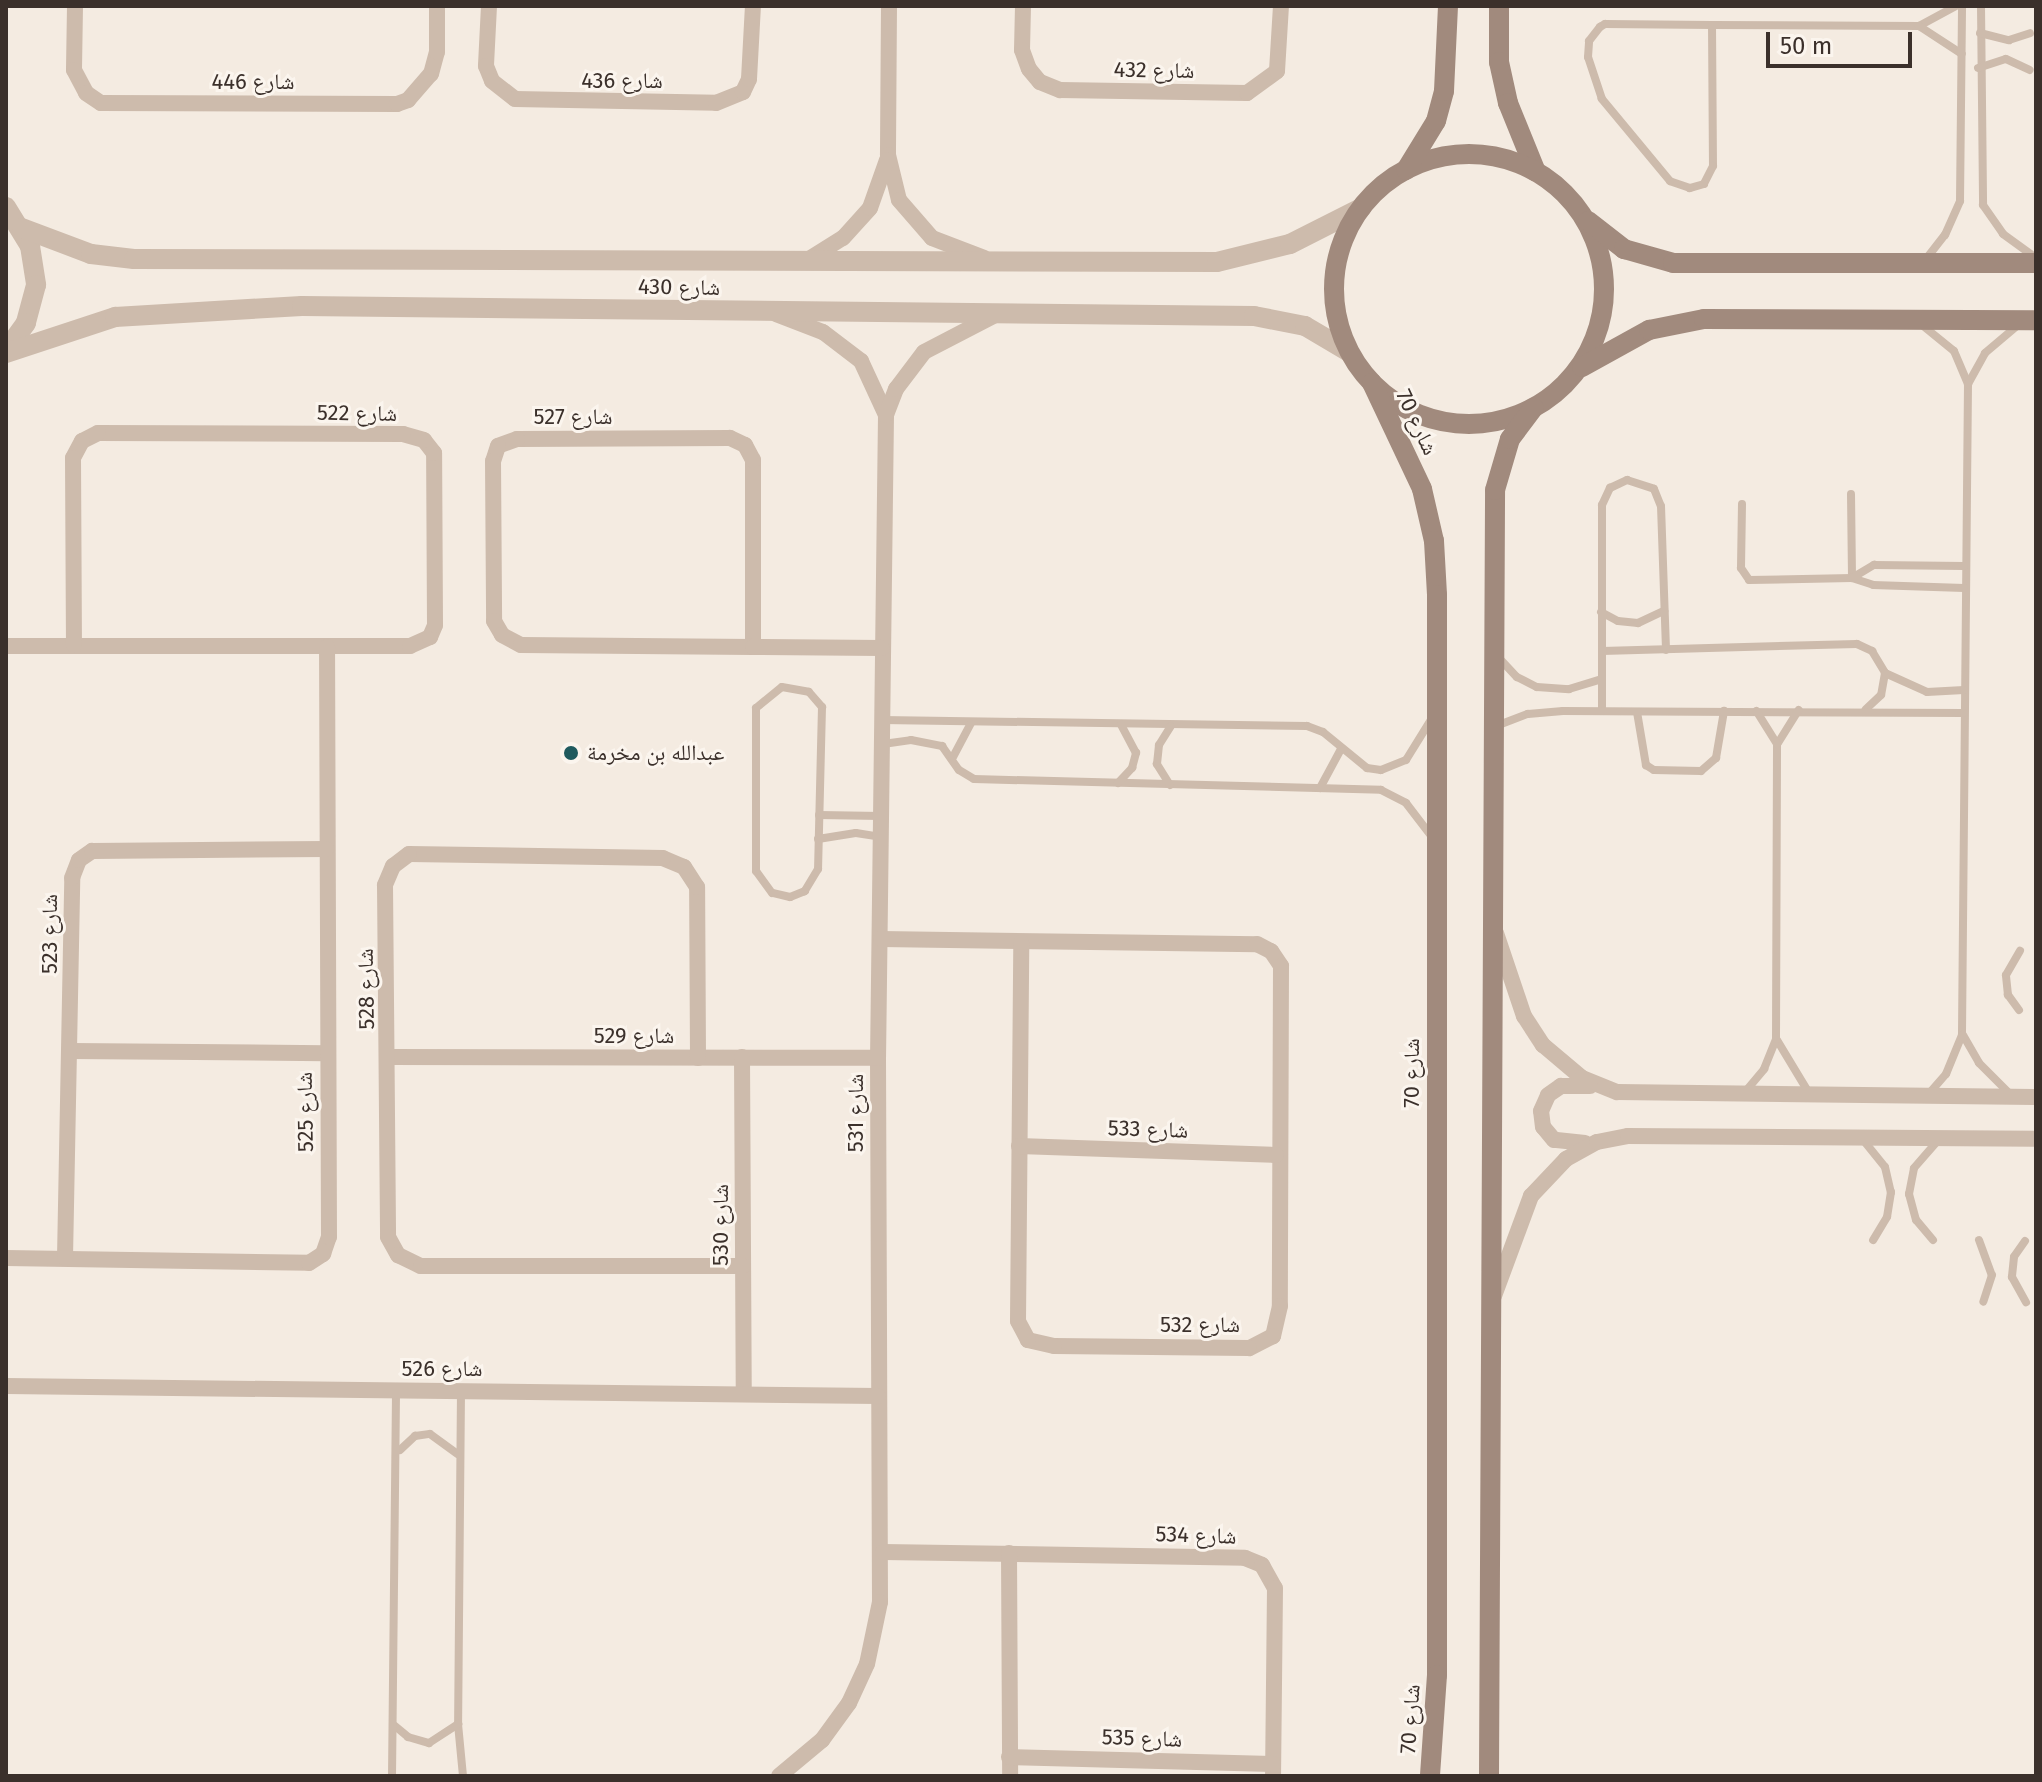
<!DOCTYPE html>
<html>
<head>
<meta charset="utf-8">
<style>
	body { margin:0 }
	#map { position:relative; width:2042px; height:1782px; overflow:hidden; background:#f4ebe1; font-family:"Fira Sans","Noto Naskh Arabic",sans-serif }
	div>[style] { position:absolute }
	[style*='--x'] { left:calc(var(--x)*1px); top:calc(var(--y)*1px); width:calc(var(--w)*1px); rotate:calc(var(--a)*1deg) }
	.service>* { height:8px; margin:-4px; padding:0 4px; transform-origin:4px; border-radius:4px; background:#cdbbac }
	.minor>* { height:16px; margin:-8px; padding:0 8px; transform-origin:8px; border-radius:8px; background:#cdbbac }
	.tertiary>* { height:20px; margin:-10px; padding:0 10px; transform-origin:10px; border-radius:10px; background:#cdbbac }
	.secondary>* { height:20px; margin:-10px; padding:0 10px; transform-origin:10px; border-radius:10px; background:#a18a7d }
	.secondary>.ring { margin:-10px; padding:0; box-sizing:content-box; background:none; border:20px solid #a18a7d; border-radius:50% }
	.dots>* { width:22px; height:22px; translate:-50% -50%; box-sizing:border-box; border:4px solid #fbf5ee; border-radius:50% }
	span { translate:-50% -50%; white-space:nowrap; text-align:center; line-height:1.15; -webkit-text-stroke:6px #fbf5ee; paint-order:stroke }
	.street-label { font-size:22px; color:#3b302b }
	.poi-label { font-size:22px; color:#3b302b }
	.left { translate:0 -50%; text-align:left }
	.frame { position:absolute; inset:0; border:8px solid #3b302b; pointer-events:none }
	.scale { position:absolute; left:1766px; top:32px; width:146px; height:36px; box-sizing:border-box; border:4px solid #3b302b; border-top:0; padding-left:10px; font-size:24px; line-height:28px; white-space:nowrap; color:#3b302b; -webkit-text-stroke:6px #fbf5ee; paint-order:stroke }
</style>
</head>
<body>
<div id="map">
	<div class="service">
		<div style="--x:1981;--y:6;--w:199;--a:89.4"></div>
		<div style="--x:1983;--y:205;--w:35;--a:55"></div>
		<div style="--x:2003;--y:234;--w:39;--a:36"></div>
		<div style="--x:1712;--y:25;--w:141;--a:89.6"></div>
		<div style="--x:1713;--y:166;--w:20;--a:117"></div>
		<div style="--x:1704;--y:184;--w:15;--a:164"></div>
		<div style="--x:1690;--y:188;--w:21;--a:-161"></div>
		<div style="--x:1670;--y:181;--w:107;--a:-129.7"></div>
		<div style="--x:1602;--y:99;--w:44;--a:-108.4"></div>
		<div style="--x:1588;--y:57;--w:16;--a:-86"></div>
		<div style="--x:1589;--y:41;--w:18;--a:-52"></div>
		<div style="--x:1600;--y:27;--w:6;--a:-31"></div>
		<div style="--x:1605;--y:24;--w:107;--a:0.5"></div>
		<div style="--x:1712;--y:25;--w:207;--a:0.3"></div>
		<div style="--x:1919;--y:26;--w:42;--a:-28.4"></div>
		<div style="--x:1919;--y:26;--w:51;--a:33.1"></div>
		<div style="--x:1980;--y:33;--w:30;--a:14"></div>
		<div style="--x:2009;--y:40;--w:22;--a:-18"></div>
		<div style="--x:1978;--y:68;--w:29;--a:-18"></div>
		<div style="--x:2006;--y:59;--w:26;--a:25"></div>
		<div style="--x:1926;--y:259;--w:31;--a:-52"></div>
		<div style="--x:1945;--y:235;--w:37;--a:-66"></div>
		<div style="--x:1960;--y:201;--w:195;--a:-89.4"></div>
		<div style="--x:1922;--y:325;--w:41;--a:39.1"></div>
		<div style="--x:1954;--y:351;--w:36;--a:67"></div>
		<div style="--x:1968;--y:384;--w:651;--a:90.53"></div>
		<div style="--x:1962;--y:1035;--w:42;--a:112.3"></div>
		<div style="--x:1946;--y:1074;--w:28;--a:131"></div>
		<div style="--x:1968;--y:384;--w:35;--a:-61"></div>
		<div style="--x:1985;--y:353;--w:43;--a:-40.3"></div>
		<div style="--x:1851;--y:494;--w:84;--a:89.3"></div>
		<div style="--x:1742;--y:504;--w:64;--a:90.9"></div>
		<div style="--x:1741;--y:568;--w:14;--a:56"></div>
		<div style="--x:1749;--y:580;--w:103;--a:-1.1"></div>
		<div style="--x:1852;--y:578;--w:22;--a:18"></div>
		<div style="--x:1873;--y:585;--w:91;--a:1.9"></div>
		<div style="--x:1852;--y:578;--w:26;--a:-31"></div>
		<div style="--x:1874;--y:565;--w:90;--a:0.6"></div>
		<div style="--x:1601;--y:612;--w:19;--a:28"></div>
		<div style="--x:1618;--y:621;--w:20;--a:6"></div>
		<div style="--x:1638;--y:623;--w:29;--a:-25"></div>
		<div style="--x:1602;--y:651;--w:255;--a:-1.6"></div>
		<div style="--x:1857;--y:644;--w:17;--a:25"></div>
		<div style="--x:1872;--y:651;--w:26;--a:59"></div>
		<div style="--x:1885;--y:673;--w:22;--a:100"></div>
		<div style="--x:1881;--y:695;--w:21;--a:137"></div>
		<div style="--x:1499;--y:658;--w:26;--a:47"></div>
		<div style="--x:1517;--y:677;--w:22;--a:27"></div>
		<div style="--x:1537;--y:687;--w:32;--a:4"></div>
		<div style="--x:1569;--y:689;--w:34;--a:-17"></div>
		<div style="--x:1885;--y:673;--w:46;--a:24.3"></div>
		<div style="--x:1927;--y:692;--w:37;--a:-3"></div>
		<div style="--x:782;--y:687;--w:27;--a:10"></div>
		<div style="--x:809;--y:692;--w:20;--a:49"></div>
		<div style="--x:822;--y:707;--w:162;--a:91.4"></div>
		<div style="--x:818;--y:869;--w:26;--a:121"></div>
		<div style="--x:805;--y:891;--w:16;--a:158"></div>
		<div style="--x:790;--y:897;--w:18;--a:-167"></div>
		<div style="--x:772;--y:893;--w:27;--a:-126"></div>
		<div style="--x:756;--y:871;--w:163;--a:-90"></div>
		<div style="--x:756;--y:708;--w:33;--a:-39"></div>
		<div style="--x:1602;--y:711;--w:206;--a:-90"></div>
		<div style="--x:1602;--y:505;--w:19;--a:-65"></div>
		<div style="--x:1610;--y:488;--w:19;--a:-25"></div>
		<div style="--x:1627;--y:480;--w:28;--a:18"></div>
		<div style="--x:1654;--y:489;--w:18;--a:68"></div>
		<div style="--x:1661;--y:506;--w:144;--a:88"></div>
		<div style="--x:1637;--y:712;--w:54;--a:80.4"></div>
		<div style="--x:1646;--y:765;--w:9;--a:32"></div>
		<div style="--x:1654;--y:770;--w:47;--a:1.2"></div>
		<div style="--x:1701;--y:771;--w:20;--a:-41"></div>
		<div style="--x:1716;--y:758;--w:48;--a:-80.3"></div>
		<div style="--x:882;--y:720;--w:425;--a:0.8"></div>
		<div style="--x:1307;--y:726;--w:17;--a:21"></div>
		<div style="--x:1323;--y:732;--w:57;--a:39.3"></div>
		<div style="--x:1367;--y:768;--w:14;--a:8"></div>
		<div style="--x:1381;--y:770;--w:27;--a:-22"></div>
		<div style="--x:1406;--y:760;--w:49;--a:-58.2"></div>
		<div style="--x:1496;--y:726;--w:34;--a:-21"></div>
		<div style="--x:1528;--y:714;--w:35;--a:-5"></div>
		<div style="--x:1563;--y:711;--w:401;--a:0.3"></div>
		<div style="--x:1778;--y:743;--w:39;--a:-58"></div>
		<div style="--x:883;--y:744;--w:28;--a:-8"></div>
		<div style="--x:911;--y:740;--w:32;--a:11"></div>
		<div style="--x:942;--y:746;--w:29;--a:55"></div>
		<div style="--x:959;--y:770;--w:17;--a:31"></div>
		<div style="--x:974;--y:779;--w:407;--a:1.5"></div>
		<div style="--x:1381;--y:790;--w:28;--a:27"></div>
		<div style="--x:1406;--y:803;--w:43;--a:52.6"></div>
		<div style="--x:953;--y:757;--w:38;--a:-62"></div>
		<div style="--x:1118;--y:783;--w:21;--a:-47"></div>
		<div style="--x:1132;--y:768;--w:16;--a:-75"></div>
		<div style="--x:1136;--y:753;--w:32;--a:-118"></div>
		<div style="--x:1170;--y:785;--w:25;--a:-122"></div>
		<div style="--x:1157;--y:764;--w:19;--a:-84"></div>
		<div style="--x:1159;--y:745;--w:22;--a:-58"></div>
		<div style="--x:1320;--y:788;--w:44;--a:-61.7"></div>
		<div style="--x:819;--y:815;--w:62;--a:0.9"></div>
		<div style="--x:818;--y:839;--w:38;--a:-9"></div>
		<div style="--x:856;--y:833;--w:25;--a:9"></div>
		<div style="--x:2019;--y:1010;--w:19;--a:-126"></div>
		<div style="--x:2008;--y:995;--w:20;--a:-96"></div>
		<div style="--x:2006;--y:975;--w:28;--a:-60"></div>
		<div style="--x:1963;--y:1035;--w:32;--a:60"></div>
		<div style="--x:1979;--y:1063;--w:47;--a:45"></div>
		<div style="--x:1777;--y:1040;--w:62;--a:58.9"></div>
		<div style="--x:1745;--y:1092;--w:30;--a:-50"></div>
		<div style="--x:1764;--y:1069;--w:32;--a:-68"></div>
		<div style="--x:1776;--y:1039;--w:295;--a:-89.8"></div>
		<div style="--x:1777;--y:744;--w:39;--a:-122"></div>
		<div style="--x:1864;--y:1141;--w:33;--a:51"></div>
		<div style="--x:1885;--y:1167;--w:26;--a:77"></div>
		<div style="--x:1891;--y:1192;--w:25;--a:99"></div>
		<div style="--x:1887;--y:1217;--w:27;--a:121"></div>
		<div style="--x:1933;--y:1240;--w:26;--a:-130"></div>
		<div style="--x:1916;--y:1220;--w:27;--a:-105"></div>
		<div style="--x:1909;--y:1194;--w:26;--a:-79"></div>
		<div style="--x:1914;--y:1168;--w:35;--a:-49"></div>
		<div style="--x:1979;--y:1240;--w:37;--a:70"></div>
		<div style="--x:1992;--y:1275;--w:28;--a:108"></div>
		<div style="--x:2025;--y:1241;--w:19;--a:125"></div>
		<div style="--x:2014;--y:1257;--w:20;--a:96"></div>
		<div style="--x:2012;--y:1277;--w:29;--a:61"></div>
		<div style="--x:461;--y:1391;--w:333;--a:90.5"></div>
		<div style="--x:458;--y:1724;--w:52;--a:84.5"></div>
		<div style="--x:400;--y:1450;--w:21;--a:-43"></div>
		<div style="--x:415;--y:1436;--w:15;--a:-8"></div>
		<div style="--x:430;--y:1434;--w:34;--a:36"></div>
		<div style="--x:395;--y:1726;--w:17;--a:40"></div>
		<div style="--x:408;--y:1737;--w:22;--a:16"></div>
		<div style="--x:429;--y:1743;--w:35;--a:-33"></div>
		<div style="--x:392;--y:1776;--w:386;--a:-89.4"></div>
	</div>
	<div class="minor">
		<div style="--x:75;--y:6;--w:64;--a:90.9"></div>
		<div style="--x:74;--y:70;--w:26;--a:62"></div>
		<div style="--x:86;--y:93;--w:18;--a:34"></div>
		<div style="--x:101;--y:103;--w:296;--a:0.2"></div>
		<div style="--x:397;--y:104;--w:12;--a:-20"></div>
		<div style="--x:408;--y:100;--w:35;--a:-49"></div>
		<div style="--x:431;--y:74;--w:23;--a:-75"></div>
		<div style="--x:437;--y:52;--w:46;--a:-90"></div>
		<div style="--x:489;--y:6;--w:60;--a:92.9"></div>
		<div style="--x:486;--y:66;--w:16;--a:68"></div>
		<div style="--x:492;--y:81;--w:29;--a:38"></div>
		<div style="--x:515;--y:99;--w:201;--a:1.1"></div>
		<div style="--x:716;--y:103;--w:29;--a:-22"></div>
		<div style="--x:743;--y:92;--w:14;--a:-65"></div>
		<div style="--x:749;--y:79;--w:73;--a:-86.9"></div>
		<div style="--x:889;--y:6;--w:149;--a:90.4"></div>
		<div style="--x:888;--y:155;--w:46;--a:76.3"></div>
		<div style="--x:899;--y:200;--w:50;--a:49"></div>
		<div style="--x:932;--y:238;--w:56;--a:21"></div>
		<div style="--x:1023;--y:6;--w:44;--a:91.3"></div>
		<div style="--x:1022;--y:50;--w:20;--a:70"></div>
		<div style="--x:1029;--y:69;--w:17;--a:50"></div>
		<div style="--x:1040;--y:82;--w:22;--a:22"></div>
		<div style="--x:1060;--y:90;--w:187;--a:0.9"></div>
		<div style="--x:1247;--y:93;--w:37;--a:-36"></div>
		<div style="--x:1277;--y:71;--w:65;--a:-86.5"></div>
		<div style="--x:809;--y:259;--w:40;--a:-32"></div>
		<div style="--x:843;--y:238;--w:40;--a:-48"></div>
		<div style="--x:870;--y:208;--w:51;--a:-70.5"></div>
		<div style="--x:776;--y:314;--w:50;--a:21"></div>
		<div style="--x:823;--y:332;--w:48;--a:37.3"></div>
		<div style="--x:861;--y:361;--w:60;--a:65.2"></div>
		<div style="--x:886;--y:415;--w:643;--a:90.71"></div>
		<div style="--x:878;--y:1058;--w:544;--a:89.79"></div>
		<div style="--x:880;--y:1602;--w:63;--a:101.8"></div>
		<div style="--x:867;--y:1664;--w:43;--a:114.8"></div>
		<div style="--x:849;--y:1703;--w:46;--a:126.1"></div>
		<div style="--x:822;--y:1740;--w:56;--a:140.1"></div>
		<div style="--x:886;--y:415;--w:28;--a:-69"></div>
		<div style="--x:896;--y:389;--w:46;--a:-52.9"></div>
		<div style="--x:924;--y:352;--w:80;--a:-27.5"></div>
		<div style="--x:6;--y:646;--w:404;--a:0"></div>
		<div style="--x:410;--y:646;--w:22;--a:-24"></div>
		<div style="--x:430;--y:637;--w:13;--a:-67"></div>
		<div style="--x:435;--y:625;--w:172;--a:-90.3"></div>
		<div style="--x:434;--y:453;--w:16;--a:-128"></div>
		<div style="--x:424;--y:440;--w:22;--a:-164"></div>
		<div style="--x:403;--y:434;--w:305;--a:-179.8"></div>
		<div style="--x:98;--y:433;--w:18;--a:153"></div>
		<div style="--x:82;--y:441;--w:19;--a:118"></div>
		<div style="--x:73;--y:458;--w:187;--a:89.7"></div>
		<div style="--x:753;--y:647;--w:187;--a:-90"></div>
		<div style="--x:753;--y:460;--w:17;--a:-118"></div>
		<div style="--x:745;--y:445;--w:17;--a:-155"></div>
		<div style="--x:730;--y:438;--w:213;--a:179.7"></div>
		<div style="--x:517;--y:439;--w:20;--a:160"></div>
		<div style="--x:498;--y:446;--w:16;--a:108"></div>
		<div style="--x:493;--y:461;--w:160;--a:89.6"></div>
		<div style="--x:494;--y:621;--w:16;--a:60"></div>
		<div style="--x:502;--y:635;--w:21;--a:28"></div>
		<div style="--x:521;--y:645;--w:232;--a:0.5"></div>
		<div style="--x:753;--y:647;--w:129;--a:0.4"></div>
		<div style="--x:1496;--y:933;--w:88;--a:71.4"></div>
		<div style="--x:1524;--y:1016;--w:35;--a:57"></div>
		<div style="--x:1543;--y:1045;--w:51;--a:40.2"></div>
		<div style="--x:1582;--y:1078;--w:38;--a:22"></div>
		<div style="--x:1617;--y:1092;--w:419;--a:0.7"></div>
		<div style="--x:881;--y:939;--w:376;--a:0.8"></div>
		<div style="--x:1257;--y:944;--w:16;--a:27"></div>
		<div style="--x:1271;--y:951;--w:18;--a:56"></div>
		<div style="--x:1281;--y:966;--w:340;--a:90.2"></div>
		<div style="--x:1280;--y:1306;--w:31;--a:103"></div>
		<div style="--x:1273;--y:1336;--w:27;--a:153"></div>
		<div style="--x:1249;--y:1348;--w:195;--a:-179.4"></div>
		<div style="--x:1054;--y:1346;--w:27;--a:-167"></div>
		<div style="--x:1028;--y:1340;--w:21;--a:-118"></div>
		<div style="--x:1018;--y:1321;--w:378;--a:-89.5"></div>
		<div style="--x:71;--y:1051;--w:254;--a:0.5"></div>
		<div style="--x:390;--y:1057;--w:488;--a:0.1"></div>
		<div style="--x:742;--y:1057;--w:336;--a:89.7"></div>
		<div style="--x:698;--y:1058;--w:171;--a:-90.3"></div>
		<div style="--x:697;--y:887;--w:24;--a:-123"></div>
		<div style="--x:684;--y:867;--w:23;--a:-157"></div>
		<div style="--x:663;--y:858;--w:254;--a:-179.1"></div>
		<div style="--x:409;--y:854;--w:20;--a:143"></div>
		<div style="--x:393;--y:866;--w:21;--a:113"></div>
		<div style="--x:385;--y:885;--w:352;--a:89.5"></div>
		<div style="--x:388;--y:1237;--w:21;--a:61"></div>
		<div style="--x:398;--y:1255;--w:25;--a:26"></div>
		<div style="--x:421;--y:1266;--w:322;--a:0"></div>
		<div style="--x:1585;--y:1143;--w:31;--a:-174"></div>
		<div style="--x:1554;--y:1140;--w:17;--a:-130"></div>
		<div style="--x:1543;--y:1127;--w:16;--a:-97"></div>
		<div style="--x:1541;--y:1111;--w:17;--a:-66"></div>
		<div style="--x:1548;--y:1095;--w:16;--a:-35"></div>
		<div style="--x:1561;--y:1086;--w:29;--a:0"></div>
		<div style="--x:1019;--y:1146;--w:257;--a:2"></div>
		<div style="--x:6;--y:1258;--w:303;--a:0.9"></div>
		<div style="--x:309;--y:1263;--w:17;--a:-33"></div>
		<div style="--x:323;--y:1254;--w:18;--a:-71"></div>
		<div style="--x:329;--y:1237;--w:590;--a:-90.19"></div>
		<div style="--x:65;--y:1258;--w:380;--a:-88.9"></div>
		<div style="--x:72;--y:878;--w:19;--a:-69"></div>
		<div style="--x:79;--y:860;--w:16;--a:-35"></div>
		<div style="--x:92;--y:851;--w:234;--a:-0.5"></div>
		<div style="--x:1494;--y:1296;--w:107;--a:-69.7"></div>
		<div style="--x:1531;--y:1196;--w:51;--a:-46.6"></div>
		<div style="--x:1566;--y:1159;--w:35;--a:-29"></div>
		<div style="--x:1597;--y:1142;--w:32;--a:-11"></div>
		<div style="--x:1628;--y:1136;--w:408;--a:0.4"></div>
		<div style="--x:6;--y:1386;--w:872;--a:0.66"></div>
		<div style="--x:883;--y:1552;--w:362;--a:0.9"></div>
		<div style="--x:1245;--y:1558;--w:18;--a:22"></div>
		<div style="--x:1262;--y:1565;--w:26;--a:61"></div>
		<div style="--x:1275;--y:1588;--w:188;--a:90.6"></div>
		<div style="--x:1009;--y:1553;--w:223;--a:89.7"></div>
		<div style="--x:1009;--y:1757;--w:264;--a:1.5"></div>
	</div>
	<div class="tertiary">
		<div style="--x:6;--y:207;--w:46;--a:58.4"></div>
		<div style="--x:30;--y:246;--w:39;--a:81"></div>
		<div style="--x:36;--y:285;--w:39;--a:105"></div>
		<div style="--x:26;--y:323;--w:34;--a:126"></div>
		<div style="--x:22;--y:228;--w:74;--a:20.6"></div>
		<div style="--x:91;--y:254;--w:43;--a:6.6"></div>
		<div style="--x:134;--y:259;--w:1083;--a:0.16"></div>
		<div style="--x:1217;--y:262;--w:75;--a:-13.9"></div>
		<div style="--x:1290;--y:244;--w:80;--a:-26.9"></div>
		<div style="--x:6;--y:353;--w:115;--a:-18.3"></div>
		<div style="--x:115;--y:317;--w:187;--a:-3.4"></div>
		<div style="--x:302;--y:306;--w:952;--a:0.6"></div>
		<div style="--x:1254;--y:316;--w:52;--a:11.1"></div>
		<div style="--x:1305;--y:326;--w:51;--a:30.6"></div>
	</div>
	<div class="secondary">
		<div style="--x:1499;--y:6;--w:56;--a:90"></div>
		<div style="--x:1499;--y:62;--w:42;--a:77.6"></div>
		<div style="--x:1508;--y:103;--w:74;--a:67.9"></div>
		<div class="ring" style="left:1334px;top:154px;width:250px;height:250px"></div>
		<div style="--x:1406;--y:170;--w:57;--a:-58.5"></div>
		<div style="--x:1436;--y:121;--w:31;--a:-75"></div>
		<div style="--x:1444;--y:91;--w:85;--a:-87.3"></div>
		<div style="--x:1588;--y:221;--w:46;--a:37.9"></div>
		<div style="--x:1624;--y:249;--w:51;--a:15.9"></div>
		<div style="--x:1673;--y:263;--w:363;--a:0"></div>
		<div style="--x:1582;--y:367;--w:77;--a:-28.9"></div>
		<div style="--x:1649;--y:330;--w:56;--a:-11.3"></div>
		<div style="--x:1704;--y:319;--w:332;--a:0.2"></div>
		<div style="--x:1372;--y:383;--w:117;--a:64.7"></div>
		<div style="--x:1422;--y:489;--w:53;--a:77"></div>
		<div style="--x:1434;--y:541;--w:54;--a:86.8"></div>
		<div style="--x:1437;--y:595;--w:1080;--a:90"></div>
		<div style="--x:1437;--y:1675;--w:101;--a:94"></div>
		<div style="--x:1489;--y:1776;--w:1286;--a:-89.73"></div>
		<div style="--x:1495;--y:490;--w:53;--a:-73.6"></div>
		<div style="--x:1510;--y:439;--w:39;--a:-53"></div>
	</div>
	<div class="dots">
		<div style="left:571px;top:753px;background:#1f5a5e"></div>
	</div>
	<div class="street-label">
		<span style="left:1154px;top:70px;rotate:1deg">شارع 432</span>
		<span style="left:622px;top:81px">شارع 436</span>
		<span style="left:253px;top:82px">شارع 446</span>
		<span style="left:679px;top:287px;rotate:1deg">شارع 430</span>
		<span style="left:357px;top:413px;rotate:1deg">شارع 522</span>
		<span style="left:573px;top:417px">شارع 527</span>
		<span style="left:1417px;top:422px;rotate:65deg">شارع 70</span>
		<span style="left:50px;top:934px;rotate:-90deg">شارع 523</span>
		<span style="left:366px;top:989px;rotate:-91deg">شارع 528</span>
		<span style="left:634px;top:1036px">شارع 529</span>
		<span style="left:1412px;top:1073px;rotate:-90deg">شارع 70</span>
		<span style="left:305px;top:1112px;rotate:-91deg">شارع 525</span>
		<span style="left:856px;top:1113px;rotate:-90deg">شارع 531</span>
		<span style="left:1148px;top:1129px;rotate:2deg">شارع 533</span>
		<span style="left:721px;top:1225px;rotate:-90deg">شارع 530</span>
		<span style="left:1200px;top:1325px">شارع 532</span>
		<span style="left:442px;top:1369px">شارع 526</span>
		<span style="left:1196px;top:1535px;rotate:2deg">شارع 534</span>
		<span style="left:1410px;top:1719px;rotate:-86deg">شارع 70</span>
		<span style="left:1142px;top:1738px;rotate:2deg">شارع 535</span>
	</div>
	<div class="poi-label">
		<span class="left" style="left:587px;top:753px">عبدالله بن مخرمة</span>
	</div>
	<div class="frame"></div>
	<div class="scale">50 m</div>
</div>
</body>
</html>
